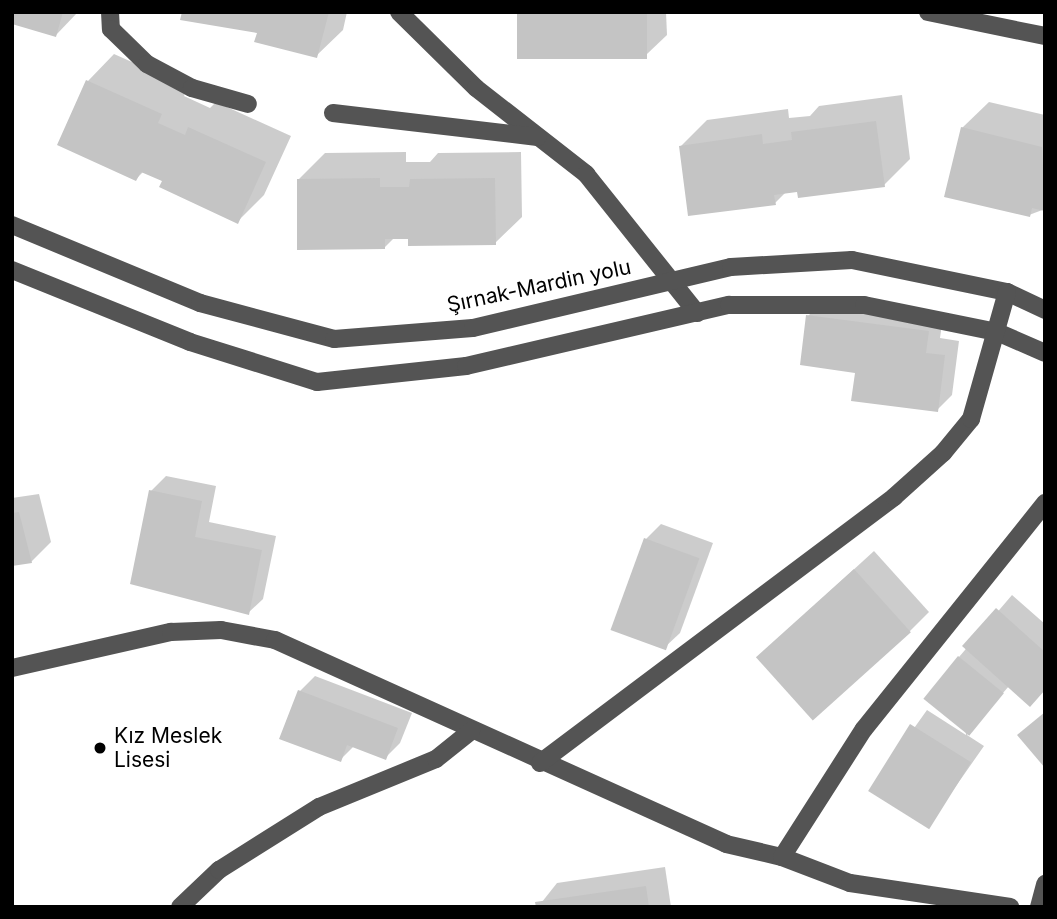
<!DOCTYPE html>
<html>
<head>
<meta charset="utf-8">
<style>
	body { margin:0 }
	#map { position:relative; width:1057px; height:919px; overflow:hidden; background:#fff; font-family:Inter,sans-serif }
	div>[style] { position:absolute }
	[style*='--x'] { left:calc(var(--x)*1px); top:calc(var(--y)*1px); width:calc(var(--w)*1px); rotate:calc(var(--a)*1deg) }
	.shadow>* { inset:0; background:#0003 }
	.building>* { inset:0; background:#c4c4c4; transform-origin:0 0 }
	.minor>* { height:18px; margin:-9px; padding:0 9px; transform-origin:9px; border-radius:9px; background:#545454 }
	.dots>* { width:19px; height:19px; translate:-50% -50%; box-sizing:border-box; border:4px solid #fff; border-radius:50% }
	span { translate:-50% -50%; white-space:nowrap; text-align:center; line-height:1.15; -webkit-text-stroke:5px #fff; paint-order:stroke }
	.street-label { font-size:21px; color:#000 }
	.poi-label { font-size:21px; color:#000 }
	.left { translate:0 -50%; text-align:left }
	.frame { position:absolute; inset:0; border:14px solid #000; pointer-events:none }
</style>
</head>
<body>
<div id="map">
	<div class="shadow">
		<div style="clip-path:polygon(12px 12px,78px 12px,56px 35px)"></div>
		<div style="clip-path:polygon(184px 12px,347px 12px,343px 30px,316px 56px,259px 31px)"></div>
		<div style="clip-path:polygon(519px 12px,666px 12px,667px 35px,647px 54px)"></div>
		<div style="clip-path:polygon(114px 54px,188px 87px,184px 96px,210px 108px,216px 102px,291px 136px,264px 195px,238px 221px,144px 171px,136px 179px,88px 81px)"></div>
		<div style="clip-path:polygon(902px 95px,910px 159px,884px 185px,787px 191px,775px 203px,681px 146px,707px 120px,788px 109px,789px 118px,810px 116px,819px 106px)"></div>
		<div style="clip-path:polygon(989px 102px,1045px 115px,1045px 209px,1029px 215px,962px 128px)"></div>
		<div style="clip-path:polygon(406px 152px,406px 162px,430px 162px,438px 153px,521px 152px,522px 217px,495px 243px,395px 237px,385px 247px,299px 179px,325px 153px)"></div>
		<div style="clip-path:polygon(823px 301px,943px 317px,940px 338px,959px 341px,952px 395px,937px 410px,857px 371px,808px 316px)"></div>
		<div style="clip-path:polygon(166px 476px,216px 486px,209px 522px,276px 536px,263px 599px,248px 613px,151px 491px)"></div>
		<div style="clip-path:polygon(39px 494px,51px 542px,31px 562px,12px 565px,12px 498px)"></div>
		<div style="clip-path:polygon(661px 524px,713px 543px,680px 633px,665px 647px,631px 578px,646px 539px)"></div>
		<div style="clip-path:polygon(874px 551px,929px 612px,910px 631px,758px 657px)"></div>
		<div style="clip-path:polygon(1012px 595px,1045px 624px,1045px 689px,1009px 686px,967px 735px,984px 746px,928px 826px,870px 790px,927px 710px,966px 735px,959px 657px)"></div>
		<div style="clip-path:polygon(315px 676px,412px 713px,400px 743px,385px 758px,354px 746px,340px 760px,300px 691px)"></div>
		<div style="clip-path:polygon(665px 867px,671px 907px,538px 907px,557px 883px)"></div>
	</div>
	<div class="building">
		<div style="clip-path:polygon(12px 12px,63px 12px,56px 37px,12px 24px)"></div>
		<div style="clip-path:polygon(182px 12px,329px 12px,317px 58px,254px 42px,257px 33px,180px 20px)"></div>
		<div style="left:517px;top:12px;width:130px;height:47px"></div>
		<div style="clip-path:polygon(86px 80px,162px 114px,158px 123px,185px 135px,188px 127px,266px 162px,238px 224px,159px 187px,162px 181px,141px 172px,136px 181px,57px 145px)"></div>
		<div style="clip-path:polygon(876px 121px,885px 187px,798px 198px,797px 192px,774px 195px,776px 205px,688px 216px,679px 146px,762px 134px,763px 144px,792px 140px,791px 132px)"></div>
		<div style="clip-path:polygon(961px 127px,1042px 147px,1045px 211px,1032px 208px,1030px 217px,944px 197px)"></div>
		<div style="clip-path:polygon(380px 178px,380px 187px,409px 187px,410px 179px,495px 178px,496px 245px,408px 246px,408px 239px,385px 239px,385px 249px,297px 250px,297px 179px)"></div>
		<div style="clip-path:polygon(806px 315px,929px 331px,926px 353px,945px 355px,938px 412px,851px 401px,855px 373px,800px 365px)"></div>
		<div style="clip-path:polygon(149px 490px,202px 501px,195px 537px,262px 550px,249px 615px,130px 584px)"></div>
		<div style="clip-path:polygon(19px 512px,32px 563px,12px 566px,12px 513px)"></div>
		<div style="left:644px;top:538px;width:59px;height:98px;rotate:20deg"></div>
		<div style="left:854px;top:569px;width:85px;height:132px;rotate:48deg"></div>
		<div style="clip-path:polygon(996px 608px,1045px 652px,1045px 690px,1030px 707px,962px 646px)"></div>
		<div style="left:958px;top:656px;width:59px;height:55px;rotate:39deg"></div>
		<div style="clip-path:polygon(298px 690px,398px 728px,386px 760px,347px 745px,341px 762px,279px 739px)"></div>
		<div style="clip-path:polygon(1045px 712px,1045px 768px,1017px 735px)"></div>
		<div style="left:910px;top:724px;width:72px;height:79px;rotate:32deg"></div>
		<div style="clip-path:polygon(646px 886px,649px 907px,536px 907px,535px 902px)"></div>
	</div>
	<div class="minor">
		<div style="--x:110;--y:12;--w:17;--a:87"></div>
		<div style="--x:111;--y:29;--w:50;--a:44.2"></div>
		<div style="--x:147;--y:64;--w:51;--a:28.1"></div>
		<div style="--x:192;--y:88;--w:58;--a:15.9"></div>
		<div style="--x:399;--y:12;--w:108;--a:44.6"></div>
		<div style="--x:476;--y:88;--w:140;--a:38"></div>
		<div style="--x:586;--y:174;--w:178;--a:51.4"></div>
		<div style="--x:928;--y:12;--w:119;--a:11.6"></div>
		<div style="--x:333;--y:113;--w:206;--a:6.7"></div>
		<div style="--x:12;--y:225;--w:204;--a:22.5"></div>
		<div style="--x:200;--y:303;--w:139;--a:15"></div>
		<div style="--x:334;--y:339;--w:139;--a:-4.5"></div>
		<div style="--x:473;--y:328;--w:265;--a:-13.3"></div>
		<div style="--x:731;--y:267;--w:121;--a:-3.3"></div>
		<div style="--x:852;--y:260;--w:158;--a:11.7"></div>
		<div style="--x:1007;--y:292;--w:42;--a:25.3"></div>
		<div style="--x:12;--y:270;--w:192;--a:22"></div>
		<div style="--x:190;--y:342;--w:133;--a:17.5"></div>
		<div style="--x:317;--y:382;--w:150;--a:-6.1"></div>
		<div style="--x:466;--y:366;--w:270;--a:-13.1"></div>
		<div style="--x:729;--y:305;--w:135;--a:0"></div>
		<div style="--x:864;--y:305;--w:136;--a:11.5"></div>
		<div style="--x:997;--y:332;--w:52;--a:23.6"></div>
		<div style="--x:12;--y:668;--w:163;--a:-12.8"></div>
		<div style="--x:171;--y:632;--w:50;--a:-2.3"></div>
		<div style="--x:221;--y:630;--w:55;--a:10.5"></div>
		<div style="--x:275;--y:640;--w:495;--a:24.3"></div>
		<div style="--x:726;--y:844;--w:57;--a:13.1"></div>
		<div style="--x:782;--y:857;--w:73;--a:20.9"></div>
		<div style="--x:850;--y:883;--w:162;--a:8.5"></div>
		<div style="--x:540;--y:763;--w:443;--a:-36.9"></div>
		<div style="--x:894;--y:497;--w:66;--a:-41.9"></div>
		<div style="--x:943;--y:453;--w:44;--a:-50.5"></div>
		<div style="--x:971;--y:419;--w:132;--a:-74.2"></div>
		<div style="--x:782;--y:857;--w:152;--a:-57.4"></div>
		<div style="--x:864;--y:729;--w:290;--a:-51.3"></div>
		<div style="--x:180;--y:907;--w:54;--a:-43.5"></div>
		<div style="--x:219;--y:870;--w:118;--a:-32.2"></div>
		<div style="--x:319;--y:807;--w:126;--a:-22.3"></div>
		<div style="--x:436;--y:759;--w:45;--a:-38.7"></div>
		<div style="--x:1039;--y:907;--w:24;--a:-75"></div>
	</div>
	<div class="dots">
		<div style="left:100px;top:748px;background:#000"></div>
	</div>
	<div class="street-label">
		<span style="left:539px;top:286px;rotate:-12deg">Şırnak-Mardin yolu</span>
	</div>
	<div class="poi-label">
		<span class="left" style="left:114px;top:748px">Kız Meslek<br>Lisesi</span>
	</div>
	<div class="frame"></div>
</div>
</body>
</html>
